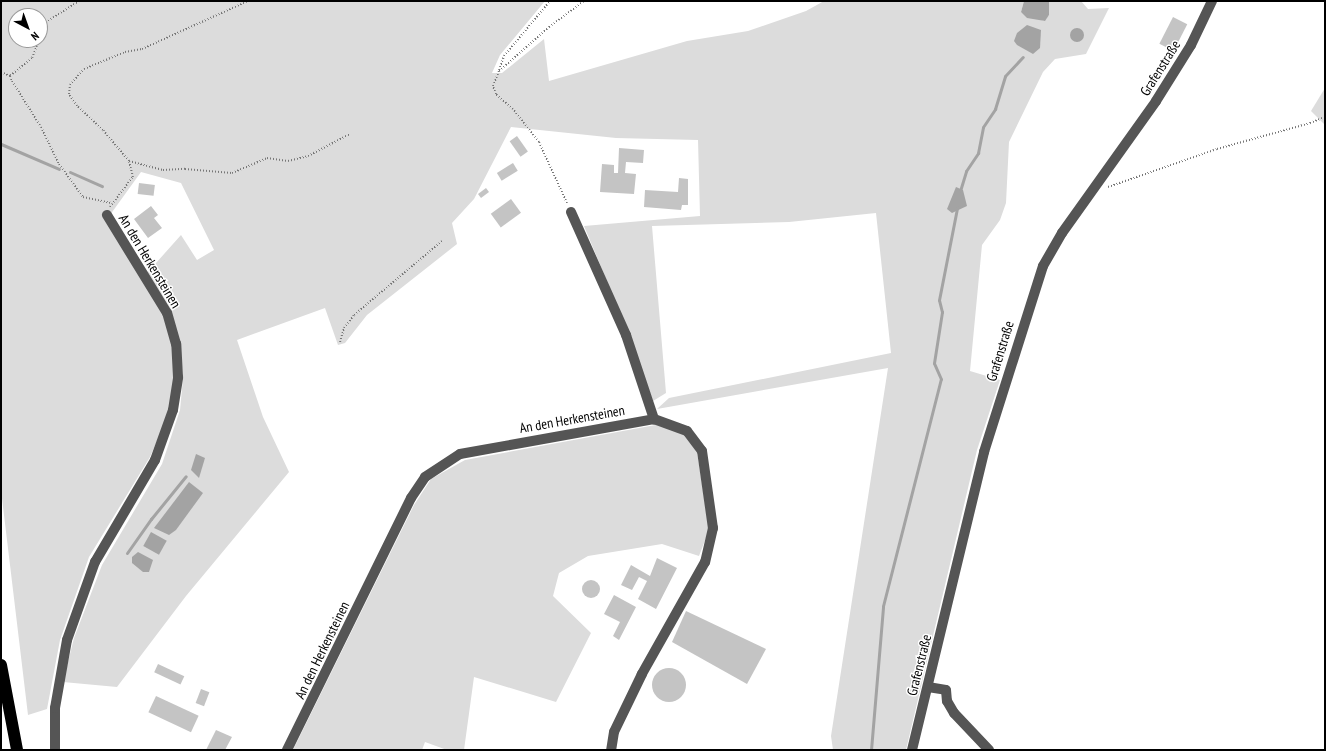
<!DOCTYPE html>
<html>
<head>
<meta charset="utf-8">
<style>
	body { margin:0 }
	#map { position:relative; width:1326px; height:751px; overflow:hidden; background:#fff; font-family:"PT Sans Narrow",sans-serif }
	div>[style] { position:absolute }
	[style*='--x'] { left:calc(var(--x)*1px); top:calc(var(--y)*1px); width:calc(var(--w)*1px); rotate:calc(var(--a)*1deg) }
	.green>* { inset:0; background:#dcdcdc }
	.water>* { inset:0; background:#a3a3a3; transform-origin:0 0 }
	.round { border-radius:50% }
	.stream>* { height:3px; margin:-1.5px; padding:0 1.5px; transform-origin:1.5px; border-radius:1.5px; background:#a3a3a3 }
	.building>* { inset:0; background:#c4c4c4; transform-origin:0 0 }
	.path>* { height:2px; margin-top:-1px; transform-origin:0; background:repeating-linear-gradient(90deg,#777 0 1px,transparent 0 3px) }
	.minor>* { height:10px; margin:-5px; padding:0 5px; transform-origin:5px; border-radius:5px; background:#555 }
	.highway>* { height:12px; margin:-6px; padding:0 6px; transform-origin:6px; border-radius:6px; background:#000 }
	span { translate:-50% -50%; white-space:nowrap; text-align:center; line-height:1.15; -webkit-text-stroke:3px #fff; paint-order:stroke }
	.street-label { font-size:14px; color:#000 }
	.frame { position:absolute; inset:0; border:2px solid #000; pointer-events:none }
	.north { position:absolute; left:8px; top:8px; width:40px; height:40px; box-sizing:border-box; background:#fff; border:1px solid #999; border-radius:50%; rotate:139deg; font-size:11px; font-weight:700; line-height:16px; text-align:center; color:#000 }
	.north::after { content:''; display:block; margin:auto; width:14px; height:18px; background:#000; clip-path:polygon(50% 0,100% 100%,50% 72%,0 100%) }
</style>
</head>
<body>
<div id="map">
	<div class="green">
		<div style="clip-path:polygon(evenodd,1px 1px,545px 1px,500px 55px,492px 73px,502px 73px,544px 39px,549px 81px,687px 41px,748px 31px,806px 11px,824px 1px,1024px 1px,1021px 12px,1044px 21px,1049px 15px,1049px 1px,1081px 1px,1088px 9px,1109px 8px,1086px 54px,1055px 59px,1043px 72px,1009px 142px,1006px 203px,1000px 220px,982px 245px,970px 371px,1000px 380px,977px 450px,906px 750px,833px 750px,831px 736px,888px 368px,657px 409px,669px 398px,891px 353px,876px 213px,789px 222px,652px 226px,666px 393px,653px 401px,629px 334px,584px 226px,700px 216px,698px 140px,616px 138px,511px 127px,474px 199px,452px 223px,457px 244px,367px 315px,345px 343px,338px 345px,325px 308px,237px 340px,263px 417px,289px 472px,186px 596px,117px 687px,63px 682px,74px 638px,102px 565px,162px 464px,180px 410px,183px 378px,180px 344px,164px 313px,173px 344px,175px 376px,171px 408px,150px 457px,89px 557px,60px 640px,47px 709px,28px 715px,1px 490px,1px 1px,16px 16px,40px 16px,40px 40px,16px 40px,16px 16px,1px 1px,141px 172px,181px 183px,214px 250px,197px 260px,181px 235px,148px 272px,110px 215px,141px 172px)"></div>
		<div style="clip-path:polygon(1325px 88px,1325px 125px,1311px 111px)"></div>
		<div style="clip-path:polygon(661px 424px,683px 433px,697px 452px,709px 530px,699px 556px,662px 544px,588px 556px,559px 573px,553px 596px,591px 633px,556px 702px,474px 677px,464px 750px,447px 750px,425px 742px,422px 750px,293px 750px,414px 505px,431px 479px,465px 460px)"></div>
	</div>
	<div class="water">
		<div style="clip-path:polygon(1024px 1px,1049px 1px,1049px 15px,1045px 21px,1027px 18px,1021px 12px)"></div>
		<div style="clip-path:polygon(1027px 25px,1041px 30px,1040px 48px,1033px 54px,1017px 45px,1014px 41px,1017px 33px)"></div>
		<div class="round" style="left:1070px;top:28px;width:14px;height:14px"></div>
		<div style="clip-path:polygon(956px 187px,963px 190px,967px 206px,952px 213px,947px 209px)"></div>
		<div style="clip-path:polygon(196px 454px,205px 458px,199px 478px,191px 470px)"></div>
		<div style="clip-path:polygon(189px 482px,203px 493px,176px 530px,169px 535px,154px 528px)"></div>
		<div style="left:151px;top:532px;width:18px;height:16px;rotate:29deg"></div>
		<div style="clip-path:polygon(138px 552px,153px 560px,149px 572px,143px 572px,132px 563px,132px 557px)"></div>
	</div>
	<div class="stream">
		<div style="--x:1;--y:144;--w:63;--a:23.3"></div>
		<div style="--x:70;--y:172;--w:35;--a:24"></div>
		<div style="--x:960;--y:191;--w:21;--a:-73"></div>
		<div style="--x:966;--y:171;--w:22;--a:-56"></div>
		<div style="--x:978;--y:153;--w:26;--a:-79"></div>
		<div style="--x:983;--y:127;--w:22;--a:-56"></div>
		<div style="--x:995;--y:109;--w:34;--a:-73"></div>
		<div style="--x:1005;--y:76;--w:26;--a:-47"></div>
		<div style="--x:127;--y:553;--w:42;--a:-54.8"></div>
		<div style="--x:151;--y:519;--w:55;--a:-50.9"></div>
		<div style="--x:871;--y:750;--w:144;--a:-85.2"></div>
		<div style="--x:883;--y:606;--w:234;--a:-75.7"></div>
		<div style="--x:941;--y:379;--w:17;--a:-114"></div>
		<div style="--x:934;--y:363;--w:52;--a:-81.1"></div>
		<div style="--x:942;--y:312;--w:12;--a:-104"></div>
		<div style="--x:939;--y:300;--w:94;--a:-78.9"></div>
	</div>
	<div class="building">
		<div style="left:1173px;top:17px;width:16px;height:30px;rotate:27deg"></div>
		<div style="left:517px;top:136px;width:19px;height:9px;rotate:55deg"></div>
		<div style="clip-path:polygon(619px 148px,644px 150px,643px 163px,626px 162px,625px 173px,636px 174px,634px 194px,600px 192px,602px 164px,614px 165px,614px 173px,618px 173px)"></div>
		<div style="left:513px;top:163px;width:9px;height:19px;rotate:58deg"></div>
		<div style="clip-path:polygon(679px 178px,688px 179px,688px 205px,682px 205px,681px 210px,644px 207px,645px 190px,678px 192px)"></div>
		<div style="left:139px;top:183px;width:16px;height:11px;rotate:7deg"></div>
		<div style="left:486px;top:188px;width:5px;height:10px;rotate:53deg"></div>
		<div style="left:511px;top:199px;width:17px;height:25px;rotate:54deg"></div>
		<div style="clip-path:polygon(151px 206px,158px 215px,154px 218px,162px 228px,148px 238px,134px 219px)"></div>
		<div style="clip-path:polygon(657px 558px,677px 568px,656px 609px,638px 599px,647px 581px,639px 577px,632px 590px,621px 585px,631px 565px,650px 576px)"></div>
		<div class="round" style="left:582px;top:580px;width:18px;height:18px"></div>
		<div style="clip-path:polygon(614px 595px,636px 607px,619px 640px,613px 636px,620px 622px,604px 614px)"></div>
		<div style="clip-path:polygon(686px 611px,766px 649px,747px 684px,672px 642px)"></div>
		<div style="left:158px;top:664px;width:29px;height:9px;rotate:25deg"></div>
		<div class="round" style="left:652px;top:668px;width:34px;height:34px"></div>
		<div style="left:201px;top:689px;width:9px;height:15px;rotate:21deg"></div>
		<div style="left:156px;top:696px;width:47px;height:18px;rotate:25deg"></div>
		<div style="clip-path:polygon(216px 730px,232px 737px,225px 750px,206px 750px)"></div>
	</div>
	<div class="path">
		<div style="--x:40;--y:29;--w:6;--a:-59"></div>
		<div style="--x:43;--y:24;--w:43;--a:-32.6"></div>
		<div style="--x:39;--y:40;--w:19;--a:111"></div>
		<div style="--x:32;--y:58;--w:28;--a:141"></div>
		<div style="--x:10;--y:76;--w:5;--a:68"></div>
		<div style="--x:12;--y:81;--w:54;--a:57.8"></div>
		<div style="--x:41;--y:127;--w:41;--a:64.1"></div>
		<div style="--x:59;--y:164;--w:41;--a:54"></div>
		<div style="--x:83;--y:197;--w:30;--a:12"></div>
		<div style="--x:499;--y:70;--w:15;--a:-70"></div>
		<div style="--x:504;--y:56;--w:72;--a:-50.1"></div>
		<div style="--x:1;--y:72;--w:10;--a:24"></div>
		<div style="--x:129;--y:161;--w:35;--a:15"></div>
		<div style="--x:163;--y:170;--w:22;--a:-3"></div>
		<div style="--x:185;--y:169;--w:47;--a:4.9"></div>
		<div style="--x:232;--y:173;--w:38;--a:-23"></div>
		<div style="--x:267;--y:158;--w:21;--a:8"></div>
		<div style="--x:288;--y:161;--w:21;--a:-14"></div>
		<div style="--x:308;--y:156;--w:47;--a:-27.6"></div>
		<div style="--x:1108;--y:187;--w:115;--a:-19.2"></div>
		<div style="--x:1217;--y:149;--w:97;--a:-15.6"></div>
		<div style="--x:1310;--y:123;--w:16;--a:-22"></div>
		<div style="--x:567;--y:203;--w:67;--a:-114.7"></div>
		<div style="--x:539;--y:142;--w:42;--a:-128.2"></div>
		<div style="--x:513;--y:109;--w:23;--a:-139"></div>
		<div style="--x:496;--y:94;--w:9;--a:-111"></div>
		<div style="--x:493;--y:86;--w:16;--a:-68"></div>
		<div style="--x:499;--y:71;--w:67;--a:-41.3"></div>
		<div style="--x:549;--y:27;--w:44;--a:-36.6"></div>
		<div style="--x:110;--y:207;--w:38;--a:-53"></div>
		<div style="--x:133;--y:177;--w:16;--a:-104"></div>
		<div style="--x:129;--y:161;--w:40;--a:-130"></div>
		<div style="--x:103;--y:130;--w:35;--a:-137"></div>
		<div style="--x:77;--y:106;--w:14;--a:-124"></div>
		<div style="--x:69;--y:94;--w:9;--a:-84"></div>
		<div style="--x:70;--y:85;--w:21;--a:-49"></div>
		<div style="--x:84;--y:69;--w:44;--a:-22.5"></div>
		<div style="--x:125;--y:52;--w:17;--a:-10"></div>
		<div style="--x:142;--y:49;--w:116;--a:-24.4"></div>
		<div style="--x:340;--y:342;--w:15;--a:-74"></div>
		<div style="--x:344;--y:328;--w:16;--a:-52"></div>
		<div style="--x:354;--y:315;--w:115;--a:-40.1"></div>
	</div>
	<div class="minor">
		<div style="--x:571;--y:212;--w:135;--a:65.9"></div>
		<div style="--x:626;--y:335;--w:89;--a:71.6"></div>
		<div style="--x:928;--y:687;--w:18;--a:9"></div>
		<div style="--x:946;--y:690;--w:11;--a:85"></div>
		<div style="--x:947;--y:701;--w:14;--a:60"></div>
		<div style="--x:954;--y:713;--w:51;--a:46.6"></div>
		<div style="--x:55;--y:750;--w:42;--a:-90"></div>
		<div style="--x:55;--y:708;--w:69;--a:-80"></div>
		<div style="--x:67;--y:640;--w:83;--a:-70.3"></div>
		<div style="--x:95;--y:562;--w:118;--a:-59.5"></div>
		<div style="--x:155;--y:460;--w:53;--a:-70.2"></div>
		<div style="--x:173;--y:410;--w:33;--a:-81"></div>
		<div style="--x:178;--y:377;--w:33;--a:-93"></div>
		<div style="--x:176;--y:344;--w:32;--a:-106"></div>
		<div style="--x:167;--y:313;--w:115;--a:-121.5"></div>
		<div style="--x:287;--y:750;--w:281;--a:-63.8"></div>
		<div style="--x:411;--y:498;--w:25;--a:-56"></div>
		<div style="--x:425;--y:477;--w:42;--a:-33.3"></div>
		<div style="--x:460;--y:454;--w:197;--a:-10.2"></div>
		<div style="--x:654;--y:419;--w:35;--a:20"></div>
		<div style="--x:687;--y:431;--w:25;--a:53"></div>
		<div style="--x:702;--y:451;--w:78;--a:81.9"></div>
		<div style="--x:713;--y:528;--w:35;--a:103"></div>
		<div style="--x:705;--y:562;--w:129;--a:119.4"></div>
		<div style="--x:642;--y:674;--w:64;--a:115.8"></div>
		<div style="--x:614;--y:732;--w:18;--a:99"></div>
		<div style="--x:912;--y:750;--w:307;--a:-76.4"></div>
		<div style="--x:984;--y:452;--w:195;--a:-72.4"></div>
		<div style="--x:1043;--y:266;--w:38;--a:-60"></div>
		<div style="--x:1062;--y:233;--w:162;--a:-54.5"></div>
		<div style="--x:1156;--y:101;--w:66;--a:-58"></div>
		<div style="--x:1191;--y:45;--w:49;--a:-64.5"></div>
	</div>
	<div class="highway">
		<div style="--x:1;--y:665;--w:86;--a:79.3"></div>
	</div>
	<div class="street-label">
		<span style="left:1160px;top:68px;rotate:-58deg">Grafenstraße</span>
		<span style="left:150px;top:261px;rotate:59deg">An den Herkensteinen</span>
		<span style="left:1000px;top:351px;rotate:-73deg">Grafenstraße</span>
		<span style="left:572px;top:419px;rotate:-10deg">An den Herkensteinen</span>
		<span style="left:322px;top:650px;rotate:-64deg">An den Herkensteinen</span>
		<span style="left:919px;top:665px;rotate:-76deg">Grafenstraße</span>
	</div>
	<div class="frame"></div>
	<div class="north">N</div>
</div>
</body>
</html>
